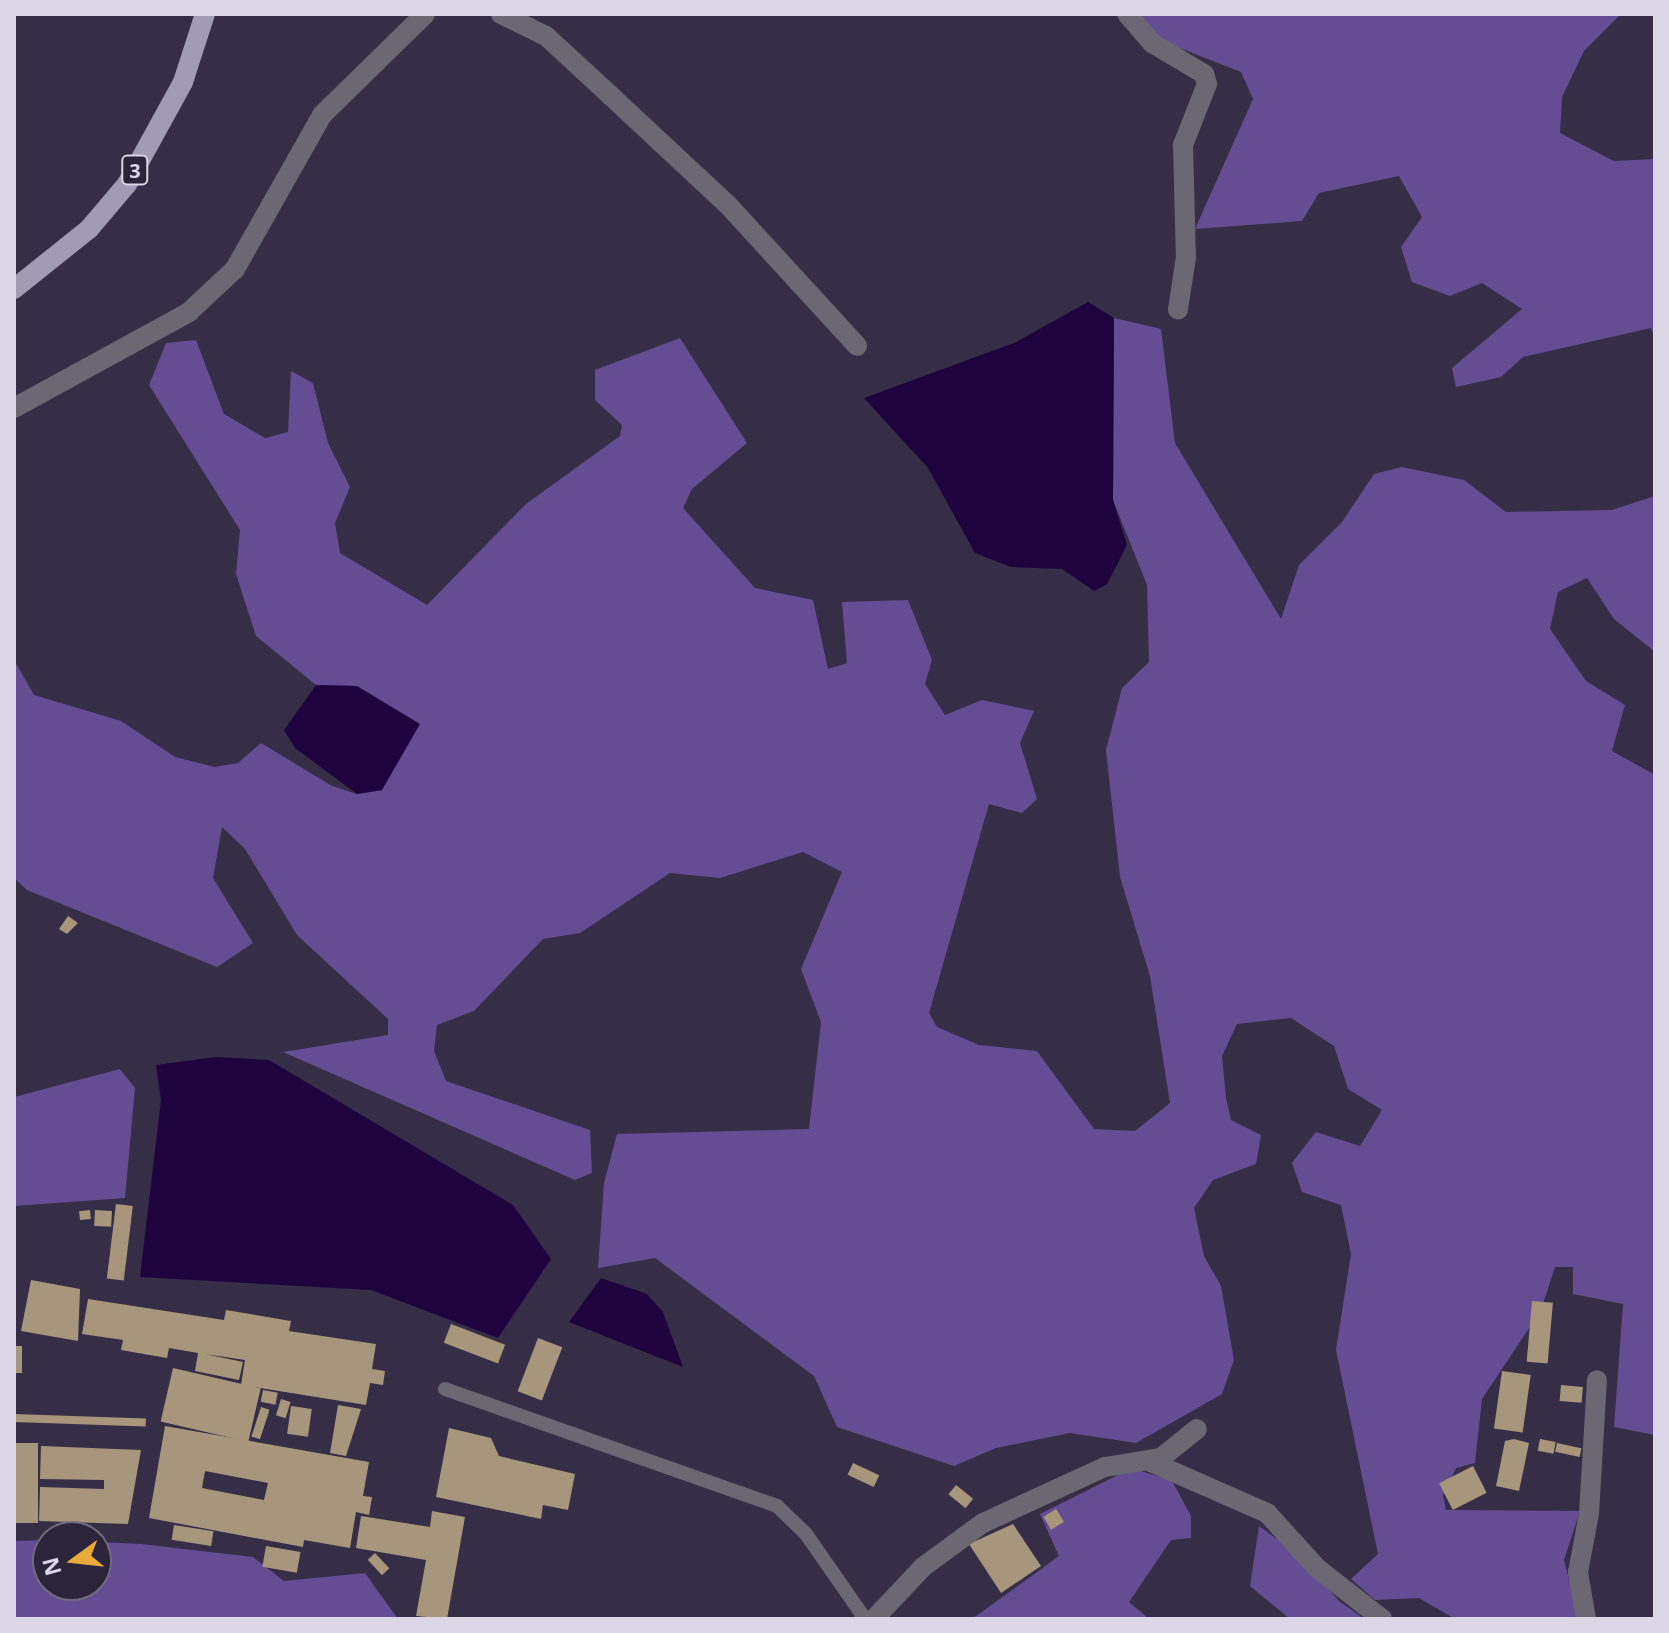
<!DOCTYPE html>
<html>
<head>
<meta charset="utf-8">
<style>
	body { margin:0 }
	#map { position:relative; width:1669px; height:1633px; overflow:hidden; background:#352e46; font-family:"Noto Sans",sans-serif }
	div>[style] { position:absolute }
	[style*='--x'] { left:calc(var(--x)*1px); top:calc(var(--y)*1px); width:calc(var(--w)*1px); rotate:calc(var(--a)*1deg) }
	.green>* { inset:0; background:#654d93 }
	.water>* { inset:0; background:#1f033e }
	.building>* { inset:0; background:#a8967c; transform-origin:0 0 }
	.service>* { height:14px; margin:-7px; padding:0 7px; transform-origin:7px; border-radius:7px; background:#6b6874 }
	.minor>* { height:20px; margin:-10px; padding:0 10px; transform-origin:10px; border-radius:10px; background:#6b6874 }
	.primary>* { height:20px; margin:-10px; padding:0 10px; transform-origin:10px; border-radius:10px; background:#a29bb4 }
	span { translate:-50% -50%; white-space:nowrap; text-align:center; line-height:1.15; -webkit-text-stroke:8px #2b243b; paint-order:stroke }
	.shield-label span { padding:2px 6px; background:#2b243b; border:2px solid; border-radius:6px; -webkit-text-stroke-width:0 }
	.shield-label { font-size:20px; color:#dbd7e7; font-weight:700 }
	.frame { position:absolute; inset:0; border:16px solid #dbd7e7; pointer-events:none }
	.north { position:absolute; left:32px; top:1521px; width:80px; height:80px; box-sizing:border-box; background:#2b243b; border:2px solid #716c80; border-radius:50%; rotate:255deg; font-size:22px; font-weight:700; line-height:32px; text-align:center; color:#dbd7e7 }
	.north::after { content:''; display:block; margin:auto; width:28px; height:36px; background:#eaaa39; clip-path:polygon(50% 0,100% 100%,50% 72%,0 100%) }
</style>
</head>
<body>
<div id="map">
	<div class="green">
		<div style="clip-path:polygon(1134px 14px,1621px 14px,1584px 51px,1562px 97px,1560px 133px,1614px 161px,1655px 159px,1655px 340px,1651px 328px,1523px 357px,1501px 377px,1456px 387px,1452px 368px,1522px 309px,1482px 283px,1450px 296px,1412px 282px,1401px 247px,1422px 217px,1399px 176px,1319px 193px,1302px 221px,1195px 229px,1253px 99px,1241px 72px,1139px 32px)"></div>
		<div style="clip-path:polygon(1114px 318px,1161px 329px,1175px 443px,1281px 619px,1299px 565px,1342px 522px,1374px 474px,1402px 467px,1464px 480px,1506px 512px,1612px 510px,1655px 496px,1655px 652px,1614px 619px,1587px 578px,1558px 592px,1550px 629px,1586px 681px,1625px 705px,1612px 751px,1655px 775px,1655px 1435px,1614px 1427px,1623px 1304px,1573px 1294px,1573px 1267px,1555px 1267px,1541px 1310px,1482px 1399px,1475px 1463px,1456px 1468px,1443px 1495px,1446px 1510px,1580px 1511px,1564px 1560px,1579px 1619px,1455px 1619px,1419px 1598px,1375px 1600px,1351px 1579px,1378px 1554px,1336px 1350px,1351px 1254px,1341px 1205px,1302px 1192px,1292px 1163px,1316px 1132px,1360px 1146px,1382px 1110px,1348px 1089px,1334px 1046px,1291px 1018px,1237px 1024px,1222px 1056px,1226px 1098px,1231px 1120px,1261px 1135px,1256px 1164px,1213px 1180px,1194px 1208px,1204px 1256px,1221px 1286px,1234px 1360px,1222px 1394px,1136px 1443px,1070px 1433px,996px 1448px,954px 1466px,837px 1427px,814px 1376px,655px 1258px,598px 1268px,604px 1183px,617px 1134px,809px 1129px,821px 1022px,801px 969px,842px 872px,803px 852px,720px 878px,670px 873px,580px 933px,543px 939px,474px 1011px,437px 1025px,434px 1051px,446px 1081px,590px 1130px,592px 1173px,575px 1180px,283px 1052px,388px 1035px,388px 1019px,297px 935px,245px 849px,222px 827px,213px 878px,253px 943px,217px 967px,27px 890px,14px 878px,14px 660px,34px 695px,121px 721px,175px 757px,215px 767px,238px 763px,261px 743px,332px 786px,357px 794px,382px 790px,357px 686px,316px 685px,256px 636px,236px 574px,240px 530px,149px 385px,166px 343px,196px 340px,224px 414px,265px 438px,288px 432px,291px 371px,313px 383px,328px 443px,350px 487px,335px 523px,340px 553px,427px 605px,526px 504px,620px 436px,622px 425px,595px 400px,595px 370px,680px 338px,747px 443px,692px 489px,683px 508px,755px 588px,813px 600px,828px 669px,847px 663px,842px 602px,908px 600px,932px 660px,925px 684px,945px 715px,982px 700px,1034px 711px,1020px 743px,1037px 799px,1022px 813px,989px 804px,929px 1013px,937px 1027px,979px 1045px,1037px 1051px,1094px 1129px,1135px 1131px,1170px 1103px,1150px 976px,1120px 877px,1106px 750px,1122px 688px,1149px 662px,1147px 585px,1113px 500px)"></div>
		<div style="clip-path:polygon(120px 1069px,135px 1088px,125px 1198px,14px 1206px,14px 1097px)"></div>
		<div style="clip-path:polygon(1132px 1468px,1172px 1481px,1191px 1516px,1191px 1538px,1171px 1540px,1129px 1602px,1149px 1619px,972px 1619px,1059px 1556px,1040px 1514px)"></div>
		<div style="clip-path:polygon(1259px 1526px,1297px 1554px,1340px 1602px,1365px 1619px,1290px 1619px,1250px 1586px)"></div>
		<div style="clip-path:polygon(48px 1540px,48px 1585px,96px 1585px,96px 1542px,141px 1544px,253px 1557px,284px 1581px,365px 1573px,398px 1619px,14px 1619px,14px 1541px)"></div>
	</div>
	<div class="water">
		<div style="clip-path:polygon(1088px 302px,1114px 318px,1113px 500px,1127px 545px,1107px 584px,1094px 591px,1062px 569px,1011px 567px,975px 553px,928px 468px,864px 398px,1014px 343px)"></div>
		<div style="clip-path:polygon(316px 685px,357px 686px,420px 724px,382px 790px,357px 794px,295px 748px,284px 730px)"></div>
		<div style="clip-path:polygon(216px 1057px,269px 1060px,513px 1205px,551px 1259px,498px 1338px,371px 1290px,140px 1277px,161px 1100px,156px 1065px)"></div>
		<div style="clip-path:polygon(601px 1278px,647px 1294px,663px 1312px,683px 1367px,569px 1322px)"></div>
	</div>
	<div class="building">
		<div style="clip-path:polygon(68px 916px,78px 923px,67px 934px,59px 929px)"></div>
		<div style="left:116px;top:1204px;width:17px;height:75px;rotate:7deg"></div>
		<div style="left:90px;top:1210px;width:9px;height:11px;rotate:84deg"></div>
		<div style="left:95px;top:1210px;width:17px;height:16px;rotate:3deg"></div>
		<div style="clip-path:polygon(31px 1280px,80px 1289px,78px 1341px,21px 1331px)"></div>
		<div style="clip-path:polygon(88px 1299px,224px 1320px,226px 1310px,291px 1321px,289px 1331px,376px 1344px,372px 1369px,385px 1371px,383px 1385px,370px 1383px,366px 1405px,241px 1385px,245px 1360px,205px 1354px,243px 1362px,239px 1380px,195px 1371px,198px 1353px,169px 1348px,167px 1358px,121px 1350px,123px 1340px,82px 1334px)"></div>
		<div style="left:1532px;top:1301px;width:21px;height:61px;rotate:5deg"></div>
		<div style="left:451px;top:1324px;width:58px;height:20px;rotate:21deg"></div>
		<div style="left:538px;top:1338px;width:26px;height:57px;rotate:21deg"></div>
		<div style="left:16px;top:1346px;width:6px;height:27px"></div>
		<div style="left:173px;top:1368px;width:90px;height:55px;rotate:13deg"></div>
		<div style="left:1502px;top:1371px;width:29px;height:58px;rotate:8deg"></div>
		<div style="left:1561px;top:1385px;width:22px;height:16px;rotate:5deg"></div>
		<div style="left:263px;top:1390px;width:15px;height:12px;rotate:11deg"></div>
		<div style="left:281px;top:1399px;width:10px;height:17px;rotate:17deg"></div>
		<div style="clip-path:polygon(338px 1405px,361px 1409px,346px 1456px,330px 1453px)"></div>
		<div style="left:291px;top:1406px;width:21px;height:28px;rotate:8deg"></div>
		<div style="left:261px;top:1407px;width:9px;height:31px;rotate:18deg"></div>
		<div style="left:14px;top:1414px;width:132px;height:8px;rotate:2deg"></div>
		<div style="clip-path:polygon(evenodd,165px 1426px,369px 1462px,363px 1496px,372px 1497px,369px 1515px,356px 1512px,350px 1548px,304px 1540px,303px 1547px,149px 1518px,165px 1426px,205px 1471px,268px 1483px,264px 1500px,202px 1488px,205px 1471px)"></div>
		<div style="clip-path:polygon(449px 1428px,491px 1438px,499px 1456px,575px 1474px,568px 1510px,543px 1505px,541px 1519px,436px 1497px)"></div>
		<div style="clip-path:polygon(1514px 1439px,1529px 1443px,1519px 1491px,1496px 1486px,1505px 1441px)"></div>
		<div style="left:1540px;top:1439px;width:16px;height:12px;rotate:11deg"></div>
		<div style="left:14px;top:1443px;width:24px;height:80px"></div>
		<div style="left:1557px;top:1443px;width:25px;height:9px;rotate:12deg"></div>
		<div style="clip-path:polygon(41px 1446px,141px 1450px,128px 1524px,39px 1521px,40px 1487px,104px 1489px,104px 1480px,40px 1479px)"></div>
		<div style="left:853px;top:1463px;width:29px;height:13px;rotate:25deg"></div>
		<div style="left:1473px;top:1466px;width:30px;height:38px;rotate:63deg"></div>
		<div style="left:956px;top:1485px;width:22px;height:12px;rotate:39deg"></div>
		<div style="left:1056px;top:1509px;width:15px;height:15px;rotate:58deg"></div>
		<div style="clip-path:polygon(432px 1511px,465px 1517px,447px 1619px,416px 1616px,426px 1560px,356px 1548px,361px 1516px,430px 1527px)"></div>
		<div style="clip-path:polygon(1013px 1524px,1041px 1566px,1001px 1593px,969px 1544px)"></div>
		<div style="left:174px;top:1525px;width:40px;height:15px;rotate:9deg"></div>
		<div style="left:266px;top:1546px;width:35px;height:21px;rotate:10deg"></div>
		<div style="left:375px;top:1553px;width:21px;height:10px;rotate:47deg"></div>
	</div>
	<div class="service">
		<div style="--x:445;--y:1389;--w:352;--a:19.4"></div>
		<div style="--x:777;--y:1506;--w:40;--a:44"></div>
		<div style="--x:806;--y:1534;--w:103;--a:55.2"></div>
	</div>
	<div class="minor">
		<div style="--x:501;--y:14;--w:50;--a:26.1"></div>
		<div style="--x:546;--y:36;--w:88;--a:42.7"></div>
		<div style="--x:611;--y:96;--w:160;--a:43"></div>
		<div style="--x:728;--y:205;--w:191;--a:47.5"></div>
		<div style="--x:1127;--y:14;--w:38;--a:49"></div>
		<div style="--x:1152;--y:43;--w:61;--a:30.8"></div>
		<div style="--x:1204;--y:74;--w:10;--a:73"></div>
		<div style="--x:1207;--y:84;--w:66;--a:111.5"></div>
		<div style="--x:1183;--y:145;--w:112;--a:88.5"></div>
		<div style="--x:1186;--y:257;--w:53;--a:98.7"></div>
		<div style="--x:14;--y:408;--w:200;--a:-28.7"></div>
		<div style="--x:189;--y:312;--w:63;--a:-43.1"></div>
		<div style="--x:235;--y:269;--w:177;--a:-60.5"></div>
		<div style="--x:322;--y:115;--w:144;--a:-44.4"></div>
		<div style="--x:1151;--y:1462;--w:127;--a:23.7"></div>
		<div style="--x:1267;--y:1513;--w:74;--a:47.7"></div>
		<div style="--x:1317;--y:1568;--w:83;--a:38.1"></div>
		<div style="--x:874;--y:1619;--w:71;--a:-46.7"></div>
		<div style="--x:923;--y:1567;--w:74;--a:-36.3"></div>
		<div style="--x:983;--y:1523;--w:134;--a:-24.7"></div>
		<div style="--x:1105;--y:1467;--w:57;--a:-9.1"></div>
		<div style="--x:1161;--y:1458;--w:46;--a:-38.9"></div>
		<div style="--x:1586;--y:1619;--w:48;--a:-99.7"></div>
		<div style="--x:1578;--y:1572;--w:59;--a:-79.3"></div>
		<div style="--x:1589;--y:1514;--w:134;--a:-86.6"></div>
	</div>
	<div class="primary">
		<div style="--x:14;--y:289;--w:96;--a:-38.7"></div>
		<div style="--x:89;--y:229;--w:59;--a:-49.8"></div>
		<div style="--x:127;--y:184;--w:116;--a:-61.2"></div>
		<div style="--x:183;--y:82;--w:71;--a:-72.1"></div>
	</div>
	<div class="shield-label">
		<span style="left:135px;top:170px">3</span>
	</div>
	<div class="frame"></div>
	<div class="north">N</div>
</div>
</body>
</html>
